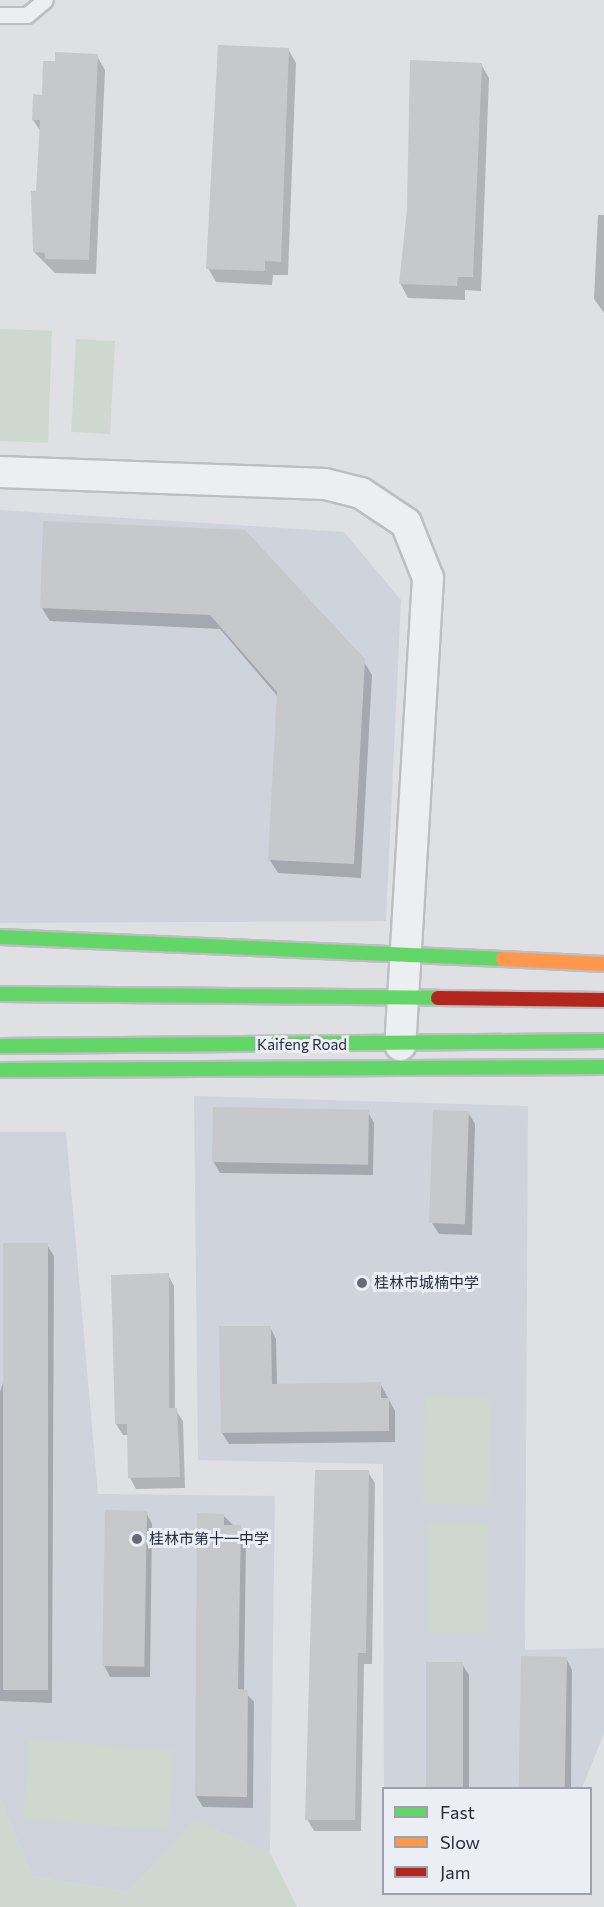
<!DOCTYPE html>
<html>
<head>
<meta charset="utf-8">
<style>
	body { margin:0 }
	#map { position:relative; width:604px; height:1907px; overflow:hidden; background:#dee0e4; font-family:Commissioner,"Noto Sans SC",sans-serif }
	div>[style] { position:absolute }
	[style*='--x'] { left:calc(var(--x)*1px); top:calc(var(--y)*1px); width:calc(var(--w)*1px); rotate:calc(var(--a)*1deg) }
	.built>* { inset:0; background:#cfd3db }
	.green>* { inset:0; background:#ced8ce; transform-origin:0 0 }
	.shadow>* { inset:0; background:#0003 }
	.building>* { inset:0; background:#c6c8cc; transform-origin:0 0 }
	.roads { filter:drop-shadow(2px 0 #bcbec2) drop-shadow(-2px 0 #bcbec2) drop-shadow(0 2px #bcbec2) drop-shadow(0 -2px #bcbec2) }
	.lane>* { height:15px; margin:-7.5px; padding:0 7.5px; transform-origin:7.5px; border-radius:7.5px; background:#edeef1 }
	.street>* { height:30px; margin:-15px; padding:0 15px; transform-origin:15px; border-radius:15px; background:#edeef1 }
	.fast>* { height:14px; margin:-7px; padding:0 7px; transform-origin:7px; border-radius:7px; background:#63d668 }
	.slow>* { height:14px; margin:-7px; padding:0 7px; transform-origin:7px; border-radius:7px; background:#ff974d }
	.jam>* { height:14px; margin:-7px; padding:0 7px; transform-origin:7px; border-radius:7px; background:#b3261e }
	.dots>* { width:16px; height:16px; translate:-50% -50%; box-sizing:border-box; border:3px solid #ebeef4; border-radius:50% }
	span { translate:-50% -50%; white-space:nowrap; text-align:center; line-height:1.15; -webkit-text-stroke:6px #ebeef4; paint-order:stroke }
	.street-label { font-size:15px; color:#252d3d }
	.poi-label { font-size:15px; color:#252d3d }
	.left { translate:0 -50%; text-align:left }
	.legend { position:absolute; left:382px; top:1787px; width:210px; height:108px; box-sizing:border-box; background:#ebeef4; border:2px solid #9ca1ab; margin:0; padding:8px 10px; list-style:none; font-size:18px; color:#252d3d }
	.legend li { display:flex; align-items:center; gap:12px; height:30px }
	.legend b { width:30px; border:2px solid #9ca1ab }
</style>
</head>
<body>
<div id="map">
	<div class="built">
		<div style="clip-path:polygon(0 510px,344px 532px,401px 600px,386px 921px,0 923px)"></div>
		<div style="clip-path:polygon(194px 1096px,528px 1106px,525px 1650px,604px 1648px,604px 1733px,582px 1788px,384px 1788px,383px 1464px,198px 1460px)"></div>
		<div style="clip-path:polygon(0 1132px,66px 1132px,98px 1494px,275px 1496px,270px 1853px,195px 1821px,128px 1892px,33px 1877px,0 1799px)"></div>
	</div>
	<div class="green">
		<div style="left:0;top:329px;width:52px;height:112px;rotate:2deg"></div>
		<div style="left:76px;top:339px;width:39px;height:93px;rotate:3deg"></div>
		<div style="left:425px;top:1395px;width:66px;height:109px;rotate:1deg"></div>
		<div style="left:427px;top:1523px;width:61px;height:110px"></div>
		<div style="left:29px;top:1740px;width:145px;height:80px;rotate:4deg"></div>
		<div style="clip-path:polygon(0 1799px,33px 1877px,128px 1892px,195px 1821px,270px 1853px,297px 1907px,0 1907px)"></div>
	</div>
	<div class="shadow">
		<div style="clip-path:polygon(288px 49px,296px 63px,288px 275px,273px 275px,272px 285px,216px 282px,208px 268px)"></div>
		<div style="clip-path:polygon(97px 56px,105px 70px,96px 274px,55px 273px,34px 252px,41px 132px,33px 120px,56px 63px)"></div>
		<div style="clip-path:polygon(481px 64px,489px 78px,481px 291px,465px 290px,465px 300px,408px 298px,400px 283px,409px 209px)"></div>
		<div style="clip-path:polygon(598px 215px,604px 215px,604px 313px,594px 299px)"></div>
		<div style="clip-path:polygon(45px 523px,363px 660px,372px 675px,361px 878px,278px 873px,269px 859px,278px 697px,220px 629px,50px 621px,41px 607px)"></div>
		<div style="clip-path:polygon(368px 1112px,374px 1123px,373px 1175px,220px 1173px,213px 1161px)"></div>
		<div style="clip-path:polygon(468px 1112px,475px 1124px,472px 1235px,439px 1234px,432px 1223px)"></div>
		<div style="clip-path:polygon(47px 1245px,54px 1256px,52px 1703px,0 1701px,0 1392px)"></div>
		<div style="clip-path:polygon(168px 1275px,174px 1286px,175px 1409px,183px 1421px,185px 1488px,136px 1489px,130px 1478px,129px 1435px,123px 1435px,116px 1424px)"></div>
		<div style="clip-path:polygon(270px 1327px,276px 1339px,277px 1385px,380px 1383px,395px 1411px,395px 1442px,229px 1444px,222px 1433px)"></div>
		<div style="clip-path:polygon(368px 1472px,375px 1483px,372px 1664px,364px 1664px,361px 1831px,314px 1831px,307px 1819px)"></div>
		<div style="clip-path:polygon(146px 1512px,152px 1524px,150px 1677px,110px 1677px,104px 1665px)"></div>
		<div style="clip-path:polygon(223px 1515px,246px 1538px,244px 1691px,254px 1702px,253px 1808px,203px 1807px,196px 1796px)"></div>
		<div style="clip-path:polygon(523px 1658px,566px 1658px,572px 1670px,571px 1788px,522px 1788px)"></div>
		<div style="clip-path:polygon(428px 1664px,462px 1664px,469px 1675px,469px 1788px,428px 1788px)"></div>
	</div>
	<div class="building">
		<div style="clip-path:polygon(218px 45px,289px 48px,281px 262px,265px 261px,265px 271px,206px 269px)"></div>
		<div style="clip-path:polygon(55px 52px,98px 54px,89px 260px,45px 259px,45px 253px,33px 252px,31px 191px,36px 191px,40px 120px,32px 120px,33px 94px,42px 95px,43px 61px,55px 61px)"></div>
		<div style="clip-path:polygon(410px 60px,482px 63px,473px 277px,458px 277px,457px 286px,399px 284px,407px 209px)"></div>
		<div style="clip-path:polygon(43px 521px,245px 530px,365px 659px,354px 864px,268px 860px,277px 692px,210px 615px,40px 608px)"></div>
		<div style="left:213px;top:1107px;width:156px;height:55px;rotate:1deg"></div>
		<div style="left:433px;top:1110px;width:36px;height:113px;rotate:2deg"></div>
		<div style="left:3px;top:1243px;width:45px;height:447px"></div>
		<div style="clip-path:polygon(169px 1273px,169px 1408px,177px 1408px,180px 1477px,128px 1478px,127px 1424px,115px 1424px,111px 1275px)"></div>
		<div style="clip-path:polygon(219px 1326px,271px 1326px,272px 1384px,381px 1382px,381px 1398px,389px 1398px,389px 1431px,221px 1433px)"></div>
		<div style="clip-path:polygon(315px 1470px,369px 1470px,366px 1653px,358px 1653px,355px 1820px,305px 1820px)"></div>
		<div style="left:105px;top:1510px;width:42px;height:156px;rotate:1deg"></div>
		<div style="clip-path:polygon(197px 1513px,224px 1514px,224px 1525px,241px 1525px,238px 1689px,248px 1690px,247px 1797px,195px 1796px)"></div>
		<div style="left:521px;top:1656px;width:46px;height:132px;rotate:1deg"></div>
		<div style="left:426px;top:1662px;width:37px;height:126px"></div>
	</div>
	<div class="roads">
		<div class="lane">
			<div style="--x:0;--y:15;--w:27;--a:0"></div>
			<div style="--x:27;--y:15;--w:23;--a:-40"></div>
		</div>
		<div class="street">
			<div style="--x:0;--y:472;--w:325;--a:2.1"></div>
			<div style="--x:325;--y:484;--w:37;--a:14"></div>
			<div style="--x:361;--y:493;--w:54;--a:33.7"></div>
			<div style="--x:406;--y:523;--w:59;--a:68.2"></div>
			<div style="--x:428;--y:578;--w:468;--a:93.4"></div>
		</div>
		<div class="fast">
			<div style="--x:0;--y:937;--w:503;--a:2.5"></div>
			<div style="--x:0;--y:994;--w:438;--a:0.5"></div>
			<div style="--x:0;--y:1046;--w:604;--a:-0.47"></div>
			<div style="--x:0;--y:1070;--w:604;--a:-0.28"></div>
		</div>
		<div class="slow">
			<div style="--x:503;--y:959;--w:101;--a:2.8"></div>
		</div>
		<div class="jam">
			<div style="--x:438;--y:998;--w:166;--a:0.7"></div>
		</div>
	</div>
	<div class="dots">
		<div style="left:362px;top:1283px;background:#666c77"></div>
		<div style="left:137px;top:1539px;background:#666c77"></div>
	</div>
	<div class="street-label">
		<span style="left:302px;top:1045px">Kaifeng Road</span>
	</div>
	<div class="poi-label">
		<span class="left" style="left:374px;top:1283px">桂林市城楠中学</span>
		<span class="left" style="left:149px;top:1539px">桂林市第十一中学</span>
	</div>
	<ul class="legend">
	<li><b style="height:8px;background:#63d668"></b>Fast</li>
	<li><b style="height:8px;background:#ff974d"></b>Slow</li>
	<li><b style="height:8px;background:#b3261e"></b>Jam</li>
	</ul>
</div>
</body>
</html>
